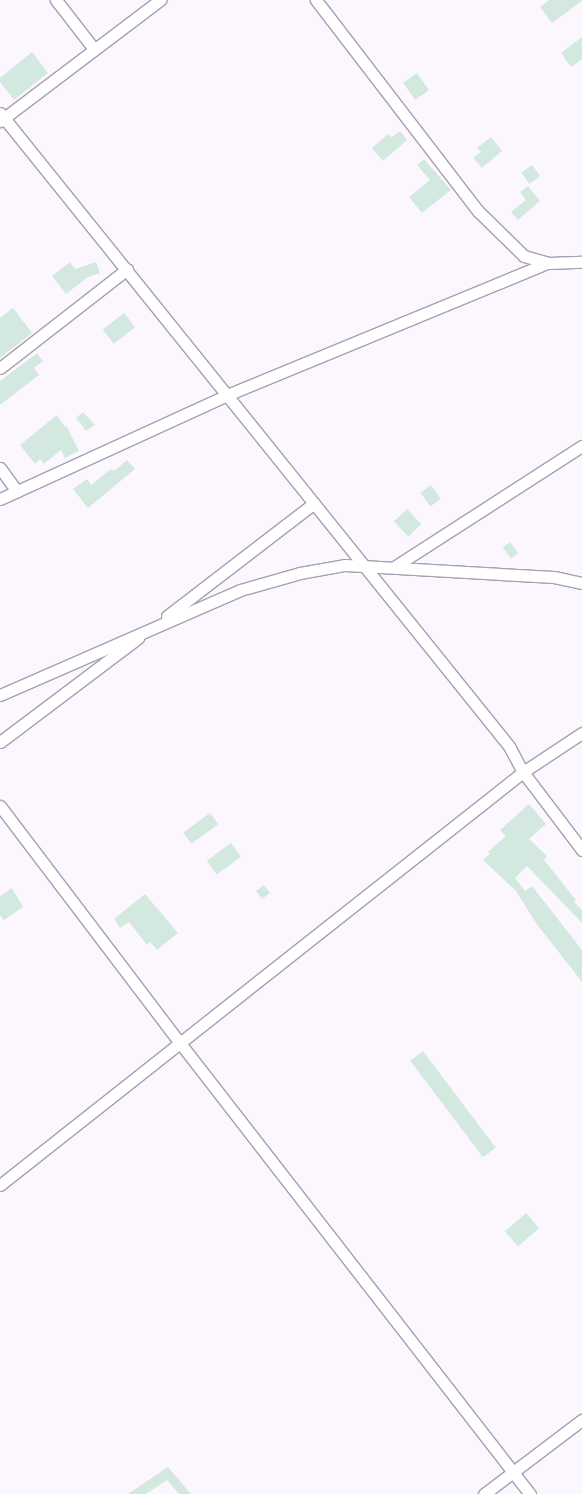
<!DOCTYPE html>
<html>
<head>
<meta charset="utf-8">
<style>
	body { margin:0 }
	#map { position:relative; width:582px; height:1494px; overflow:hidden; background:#fcf7ff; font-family:"Asap Condensed",sans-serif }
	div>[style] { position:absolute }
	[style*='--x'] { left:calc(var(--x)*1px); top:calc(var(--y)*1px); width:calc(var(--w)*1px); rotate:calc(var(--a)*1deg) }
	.building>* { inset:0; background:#d3e9e0; transform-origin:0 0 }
	.roads { filter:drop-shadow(1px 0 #a99fb0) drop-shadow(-1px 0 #a99fb0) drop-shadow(0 1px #a99fb0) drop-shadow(0 -1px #a99fb0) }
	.minor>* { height:11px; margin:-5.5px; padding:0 5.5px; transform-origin:5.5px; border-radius:5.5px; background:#fff }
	span { translate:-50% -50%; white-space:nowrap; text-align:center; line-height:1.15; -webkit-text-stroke:5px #fff; paint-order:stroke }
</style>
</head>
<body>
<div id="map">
	<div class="building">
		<div style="clip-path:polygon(549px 0,582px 0,582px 1px,552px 23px,540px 7px)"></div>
		<div style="clip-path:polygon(582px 37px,582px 59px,571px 67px,561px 53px)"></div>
		<div style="clip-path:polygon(32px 52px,48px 73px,14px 100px,0 82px,0 78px)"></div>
		<div style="left:417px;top:73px;width:21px;height:17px;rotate:55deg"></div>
		<div style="clip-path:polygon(400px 131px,407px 140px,383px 161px,372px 148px,388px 134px,392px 137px)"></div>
		<div style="clip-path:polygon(491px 137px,502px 151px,482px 168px,473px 158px,481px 152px,477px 148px)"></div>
		<div style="clip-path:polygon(424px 159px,451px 190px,422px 213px,409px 197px,430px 180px,417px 165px)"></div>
		<div style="left:532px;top:165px;width:14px;height:13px;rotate:54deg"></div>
		<div style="clip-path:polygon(528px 186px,540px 201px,518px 220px,511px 212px,526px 200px,520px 192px)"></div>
		<div style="clip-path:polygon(70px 262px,75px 269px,96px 262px,100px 273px,88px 277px,66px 294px,52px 276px)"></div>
		<div style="clip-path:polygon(13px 308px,32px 333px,0 358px,0 318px)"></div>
		<div style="left:124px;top:313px;width:18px;height:27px;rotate:52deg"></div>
		<div style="clip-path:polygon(37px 353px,43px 361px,34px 368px,39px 375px,0 405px,0 381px)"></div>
		<div style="clip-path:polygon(83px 412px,95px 425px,86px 431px,76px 418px)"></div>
		<div style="clip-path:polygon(57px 415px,65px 427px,66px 425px,79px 451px,65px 458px,61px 450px,44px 464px,40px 459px,35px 464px,20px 445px)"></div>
		<div style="clip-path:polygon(127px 460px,135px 469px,88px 508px,73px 489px,87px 479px,91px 485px,111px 469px,114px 471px)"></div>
		<div style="left:431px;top:485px;width:17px;height:13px;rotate:54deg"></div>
		<div style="left:407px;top:509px;width:21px;height:18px;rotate:47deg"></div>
		<div style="left:510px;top:542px;width:14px;height:9px;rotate:54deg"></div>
		<div style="clip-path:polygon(529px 804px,546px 824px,529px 839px,547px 856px,544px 860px,576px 900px,574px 902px,582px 910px,582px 923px,527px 866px,515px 878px,525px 891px,532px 886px,582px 950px,582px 982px,536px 923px,516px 891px,483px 860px,490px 854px,488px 852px,506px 836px,500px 830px)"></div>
		<div style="left:210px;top:813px;width:14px;height:33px;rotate:54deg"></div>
		<div style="left:231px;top:843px;width:17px;height:30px;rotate:54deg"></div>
		<div style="left:264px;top:885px;width:10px;height:10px;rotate:53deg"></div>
		<div style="clip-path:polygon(12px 888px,23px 907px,4px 920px,0 915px,0 896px)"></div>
		<div style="clip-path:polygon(145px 894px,178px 933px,157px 950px,150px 942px,147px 945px,129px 922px,120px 928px,114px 919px)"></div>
		<div style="left:423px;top:1051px;width:121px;height:16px;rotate:53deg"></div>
		<div style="left:526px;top:1213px;width:20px;height:28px;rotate:49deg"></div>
		<div style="clip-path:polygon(168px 1467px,191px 1494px,179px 1494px,167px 1480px,146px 1494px,128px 1494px)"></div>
	</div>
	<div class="roads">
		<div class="minor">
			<div style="--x:56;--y:0;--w:62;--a:52.2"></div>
			<div style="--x:316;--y:0;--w:266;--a:52.5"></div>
			<div style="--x:478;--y:211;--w:64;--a:44.4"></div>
			<div style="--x:524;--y:256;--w:25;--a:16"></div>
			<div style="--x:548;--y:263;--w:34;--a:-2"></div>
			<div style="--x:0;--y:113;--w:812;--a:51.2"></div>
			<div style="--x:509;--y:746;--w:30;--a:62"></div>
			<div style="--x:523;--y:772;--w:98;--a:52.9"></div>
			<div style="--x:0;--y:121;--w:201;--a:-37.1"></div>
			<div style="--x:0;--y:368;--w:161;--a:-37.9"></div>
			<div style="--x:0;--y:468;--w:29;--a:54"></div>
			<div style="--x:0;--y:499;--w:250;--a:-24.6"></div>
			<div style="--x:227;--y:395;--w:347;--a:-22.4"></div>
			<div style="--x:394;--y:567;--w:224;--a:-32.8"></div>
			<div style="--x:167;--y:616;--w:185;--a:-37.5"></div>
			<div style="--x:0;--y:695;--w:262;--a:-23.6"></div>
			<div style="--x:240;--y:590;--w:62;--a:-15.8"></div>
			<div style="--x:300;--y:573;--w:46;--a:-10.1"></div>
			<div style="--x:345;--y:565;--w:209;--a:3.3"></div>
			<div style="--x:554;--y:577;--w:29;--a:12"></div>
			<div style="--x:0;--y:742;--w:173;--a:-37"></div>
			<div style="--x:0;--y:806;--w:298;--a:52.8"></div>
			<div style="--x:180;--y:1043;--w:571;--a:52.19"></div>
			<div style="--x:0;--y:1185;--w:666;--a:-38.3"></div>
			<div style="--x:523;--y:772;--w:71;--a:-33.5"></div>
			<div style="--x:484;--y:1494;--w:123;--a:-37.1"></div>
		</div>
	</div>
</div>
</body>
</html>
